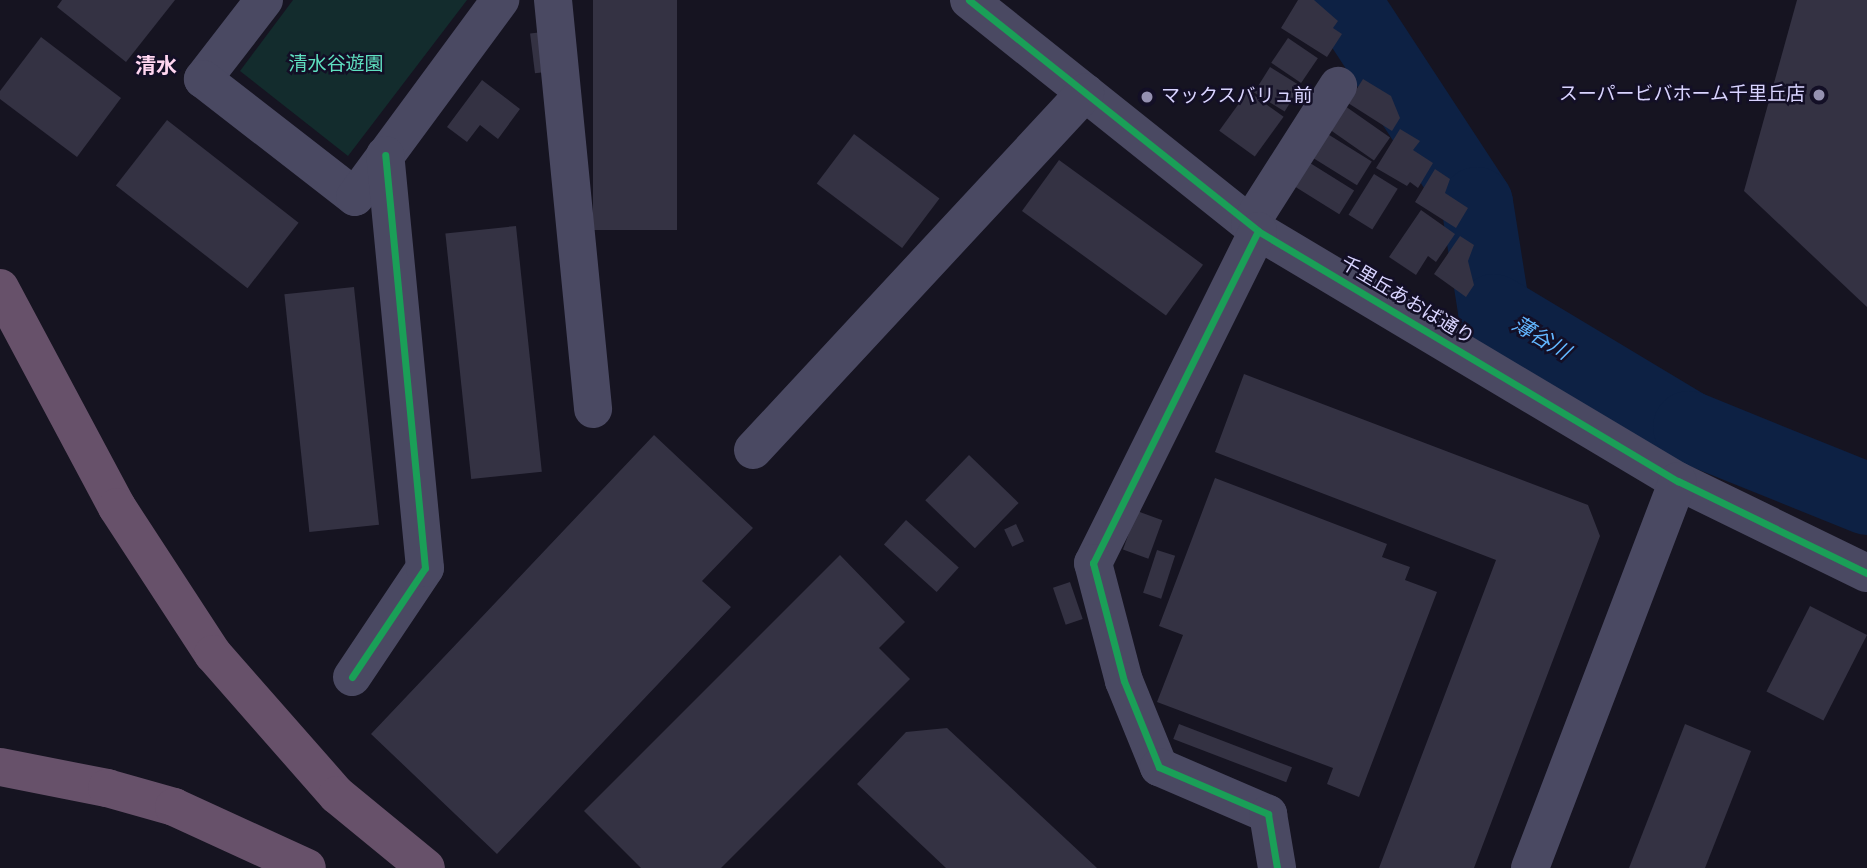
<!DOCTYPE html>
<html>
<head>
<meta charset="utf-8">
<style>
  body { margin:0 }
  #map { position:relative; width:1867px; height:868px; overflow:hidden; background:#161421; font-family:"Source Sans 3","Noto Sans JP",sans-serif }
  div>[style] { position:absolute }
  .green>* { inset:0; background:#132c2d }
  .river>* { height:72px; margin:-36px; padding:0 36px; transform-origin:36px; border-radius:36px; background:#0d2144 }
  .building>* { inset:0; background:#343243; transform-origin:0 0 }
  .minor>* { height:38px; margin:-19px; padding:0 19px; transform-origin:19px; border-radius:19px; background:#4a4962 }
  .highway>* { height:38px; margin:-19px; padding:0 19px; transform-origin:19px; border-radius:19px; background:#67516a }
  .cycleway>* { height:7px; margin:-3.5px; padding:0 3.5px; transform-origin:3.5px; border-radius:3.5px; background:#1a9f57 }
  .dots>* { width:19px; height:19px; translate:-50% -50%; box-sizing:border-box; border:4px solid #130f26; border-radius:50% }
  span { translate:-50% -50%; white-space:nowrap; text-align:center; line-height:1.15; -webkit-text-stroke:5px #130f26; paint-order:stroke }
  .park-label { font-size:19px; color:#5fe0c0 }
  .poi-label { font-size:19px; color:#d9d4ff }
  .right { translate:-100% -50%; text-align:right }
  .left { translate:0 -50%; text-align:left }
  .street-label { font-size:19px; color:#d9d4ff }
  .neighbourhood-label { font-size:21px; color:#ffd6f0; font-weight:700 }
  .water-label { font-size:21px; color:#62b6ff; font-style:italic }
</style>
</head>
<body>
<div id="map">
  <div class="green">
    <i style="clip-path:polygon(293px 0,467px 0,348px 156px,240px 71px)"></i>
  </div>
  <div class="river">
    <i style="left:1344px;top:0;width:243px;rotate:56.8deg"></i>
    <i style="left:1477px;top:203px;width:108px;rotate:81deg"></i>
    <i style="left:1494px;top:310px;width:227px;rotate:31deg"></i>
    <i style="left:1689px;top:427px;width:192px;rotate:22deg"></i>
  </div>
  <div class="building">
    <i style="clip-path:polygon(62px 0,175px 0,126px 62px,57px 7px)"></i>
    <i style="left:593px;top:0;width:84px;height:230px"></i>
    <i style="clip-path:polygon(1298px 0,1314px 0,1338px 21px,1333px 28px,1342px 34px,1327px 57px,1281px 28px)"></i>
    <i style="clip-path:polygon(1797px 0,1867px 0,1867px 307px,1744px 191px)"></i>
    <i style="left:543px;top:32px;width:40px;height:13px;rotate:83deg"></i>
    <i style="clip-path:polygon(41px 37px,121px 98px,77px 157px,0 99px,0 91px)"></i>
    <i style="left:1288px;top:38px;width:36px;height:30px;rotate:34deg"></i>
    <i style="left:1270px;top:67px;width:36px;height:30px;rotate:32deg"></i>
    <i style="clip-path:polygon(1363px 79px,1391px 96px,1400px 118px,1392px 131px,1348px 103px)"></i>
    <i style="clip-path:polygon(482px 80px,520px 109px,498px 139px,480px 125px,467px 142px,447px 127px)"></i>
    <i style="left:1248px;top:91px;width:44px;height:49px;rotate:36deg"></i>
    <i style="left:1345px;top:106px;width:55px;height:28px;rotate:35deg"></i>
    <i style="left:167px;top:120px;width:167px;height:83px;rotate:38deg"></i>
    <i style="clip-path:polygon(1400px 129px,1420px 141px,1413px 150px,1433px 163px,1418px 188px,1410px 182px,1407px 186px,1376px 168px)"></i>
    <i style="left:1326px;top:133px;width:54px;height:28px;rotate:32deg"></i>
    <i style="left:854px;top:134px;width:107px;height:62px;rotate:37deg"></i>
    <i style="left:1059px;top:160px;width:178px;height:63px;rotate:36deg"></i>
    <i style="left:1310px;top:163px;width:52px;height:28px;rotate:32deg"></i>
    <i style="clip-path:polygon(1435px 169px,1450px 179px,1445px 193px,1468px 208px,1456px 228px,1415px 202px)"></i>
    <i style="left:1374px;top:174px;width:28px;height:48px;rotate:32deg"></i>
    <i style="clip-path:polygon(1421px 210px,1455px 234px,1436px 262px,1428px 256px,1416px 275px,1389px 257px)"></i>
    <i style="left:516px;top:226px;width:247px;height:71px;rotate:84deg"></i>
    <i style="clip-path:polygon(1460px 236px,1474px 245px,1468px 261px,1474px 285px,1466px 297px,1434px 274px)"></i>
    <i style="left:354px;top:287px;width:239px;height:70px;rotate:84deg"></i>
    <i style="clip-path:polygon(1244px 374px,1588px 505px,1600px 536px,1474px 868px,1379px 868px,1496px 560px,1215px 452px)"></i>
    <i style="clip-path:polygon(654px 435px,753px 528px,702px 581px,731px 607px,497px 854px,371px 734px)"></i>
    <i style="left:969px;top:455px;width:69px;height:63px;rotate:44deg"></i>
    <i style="clip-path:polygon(1215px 478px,1387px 544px,1382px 557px,1410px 567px,1405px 580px,1437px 592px,1359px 797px,1327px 784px,1333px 768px,1157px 702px,1183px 635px,1159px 626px)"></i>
    <i style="left:1137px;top:511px;width:27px;height:41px;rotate:20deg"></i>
    <i style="left:906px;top:520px;width:71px;height:33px;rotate:42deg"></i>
    <i style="left:1016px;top:524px;width:19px;height:13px;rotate:65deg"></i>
    <i style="left:1157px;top:550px;width:19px;height:45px;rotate:18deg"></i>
    <i style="clip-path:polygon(840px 555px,905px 622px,879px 648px,910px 679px,721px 868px,641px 868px,584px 811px)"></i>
    <i style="left:1070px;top:582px;width:39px;height:18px;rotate:71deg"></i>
    <i style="left:1810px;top:606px;width:64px;height:96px;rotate:27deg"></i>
    <i style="left:1179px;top:724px;width:121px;height:16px;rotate:21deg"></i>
    <i style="clip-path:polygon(1685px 724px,1751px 751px,1705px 868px,1629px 868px)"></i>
    <i style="clip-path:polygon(947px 728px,1097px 868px,946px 868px,857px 784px,906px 732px)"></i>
  </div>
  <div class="minor">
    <i style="left:264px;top:0;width:100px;rotate:127.7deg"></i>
    <i style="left:203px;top:79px;width:192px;rotate:37.8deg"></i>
    <i style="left:355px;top:197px;width:245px;rotate:-53.6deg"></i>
    <i style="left:553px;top:0;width:411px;rotate:84.4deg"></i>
    <i style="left:969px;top:0;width:370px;rotate:38.6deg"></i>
    <i style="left:1258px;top:231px;width:489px;rotate:30.8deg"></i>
    <i style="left:1678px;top:481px;width:210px;rotate:26deg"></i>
    <i style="left:1250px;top:224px;width:164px;rotate:-57.5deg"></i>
    <i style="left:1258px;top:231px;width:371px;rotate:116.4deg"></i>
    <i style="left:1093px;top:563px;width:122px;rotate:75.3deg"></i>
    <i style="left:1124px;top:681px;width:93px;rotate:67.9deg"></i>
    <i style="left:1159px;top:767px;width:119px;rotate:23.3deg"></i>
    <i style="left:1268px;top:814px;width:55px;rotate:80.5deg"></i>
    <i style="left:753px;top:450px;width:488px;rotate:-47.1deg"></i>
    <i style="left:352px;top:677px;width:131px;rotate:-56.2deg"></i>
    <i style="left:425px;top:568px;width:415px;rotate:-95.5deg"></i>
    <i style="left:1530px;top:868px;width:414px;rotate:-69.1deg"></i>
  </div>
  <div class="highway">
    <i style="left:0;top:288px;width:248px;rotate:61.9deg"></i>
    <i style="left:117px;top:507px;width:176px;rotate:56.9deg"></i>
    <i style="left:213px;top:654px;width:188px;rotate:48.7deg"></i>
    <i style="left:337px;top:795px;width:115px;rotate:39.4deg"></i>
    <i style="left:0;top:767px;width:109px;rotate:11.1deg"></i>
    <i style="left:107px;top:788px;width:70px;rotate:15.8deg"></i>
    <i style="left:174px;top:807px;width:146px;rotate:24.6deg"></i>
  </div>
  <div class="cycleway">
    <i style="left:969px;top:0;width:370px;rotate:38.6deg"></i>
    <i style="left:1258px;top:231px;width:489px;rotate:30.8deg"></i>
    <i style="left:1678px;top:481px;width:210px;rotate:26deg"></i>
    <i style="left:1258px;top:231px;width:371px;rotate:116.4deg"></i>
    <i style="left:1093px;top:563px;width:122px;rotate:75.3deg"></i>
    <i style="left:1124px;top:681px;width:93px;rotate:67.9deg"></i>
    <i style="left:1159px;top:767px;width:119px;rotate:23.3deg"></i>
    <i style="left:1268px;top:814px;width:55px;rotate:80.5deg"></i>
    <i style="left:352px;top:677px;width:131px;rotate:-56.2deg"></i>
    <i style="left:425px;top:568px;width:415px;rotate:-95.5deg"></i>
  </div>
  <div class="dots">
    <i style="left:1819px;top:95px;background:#9591b1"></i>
    <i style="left:1147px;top:97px;background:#9591b1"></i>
  </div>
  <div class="park-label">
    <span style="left:336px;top:65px">清水谷遊園</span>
  </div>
  <div class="poi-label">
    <span class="right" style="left:1805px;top:95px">スーパービバホーム千里丘店</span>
    <span class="left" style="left:1161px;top:97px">マックスバリュ前</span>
  </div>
  <div class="street-label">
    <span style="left:1407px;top:301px;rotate:31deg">千里丘あおば通り</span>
  </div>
  <div class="neighbourhood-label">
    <span style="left:156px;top:66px">清水</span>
  </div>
  <div class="water-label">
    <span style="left:1541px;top:338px;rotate:31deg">薄谷川</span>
  </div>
</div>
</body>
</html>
